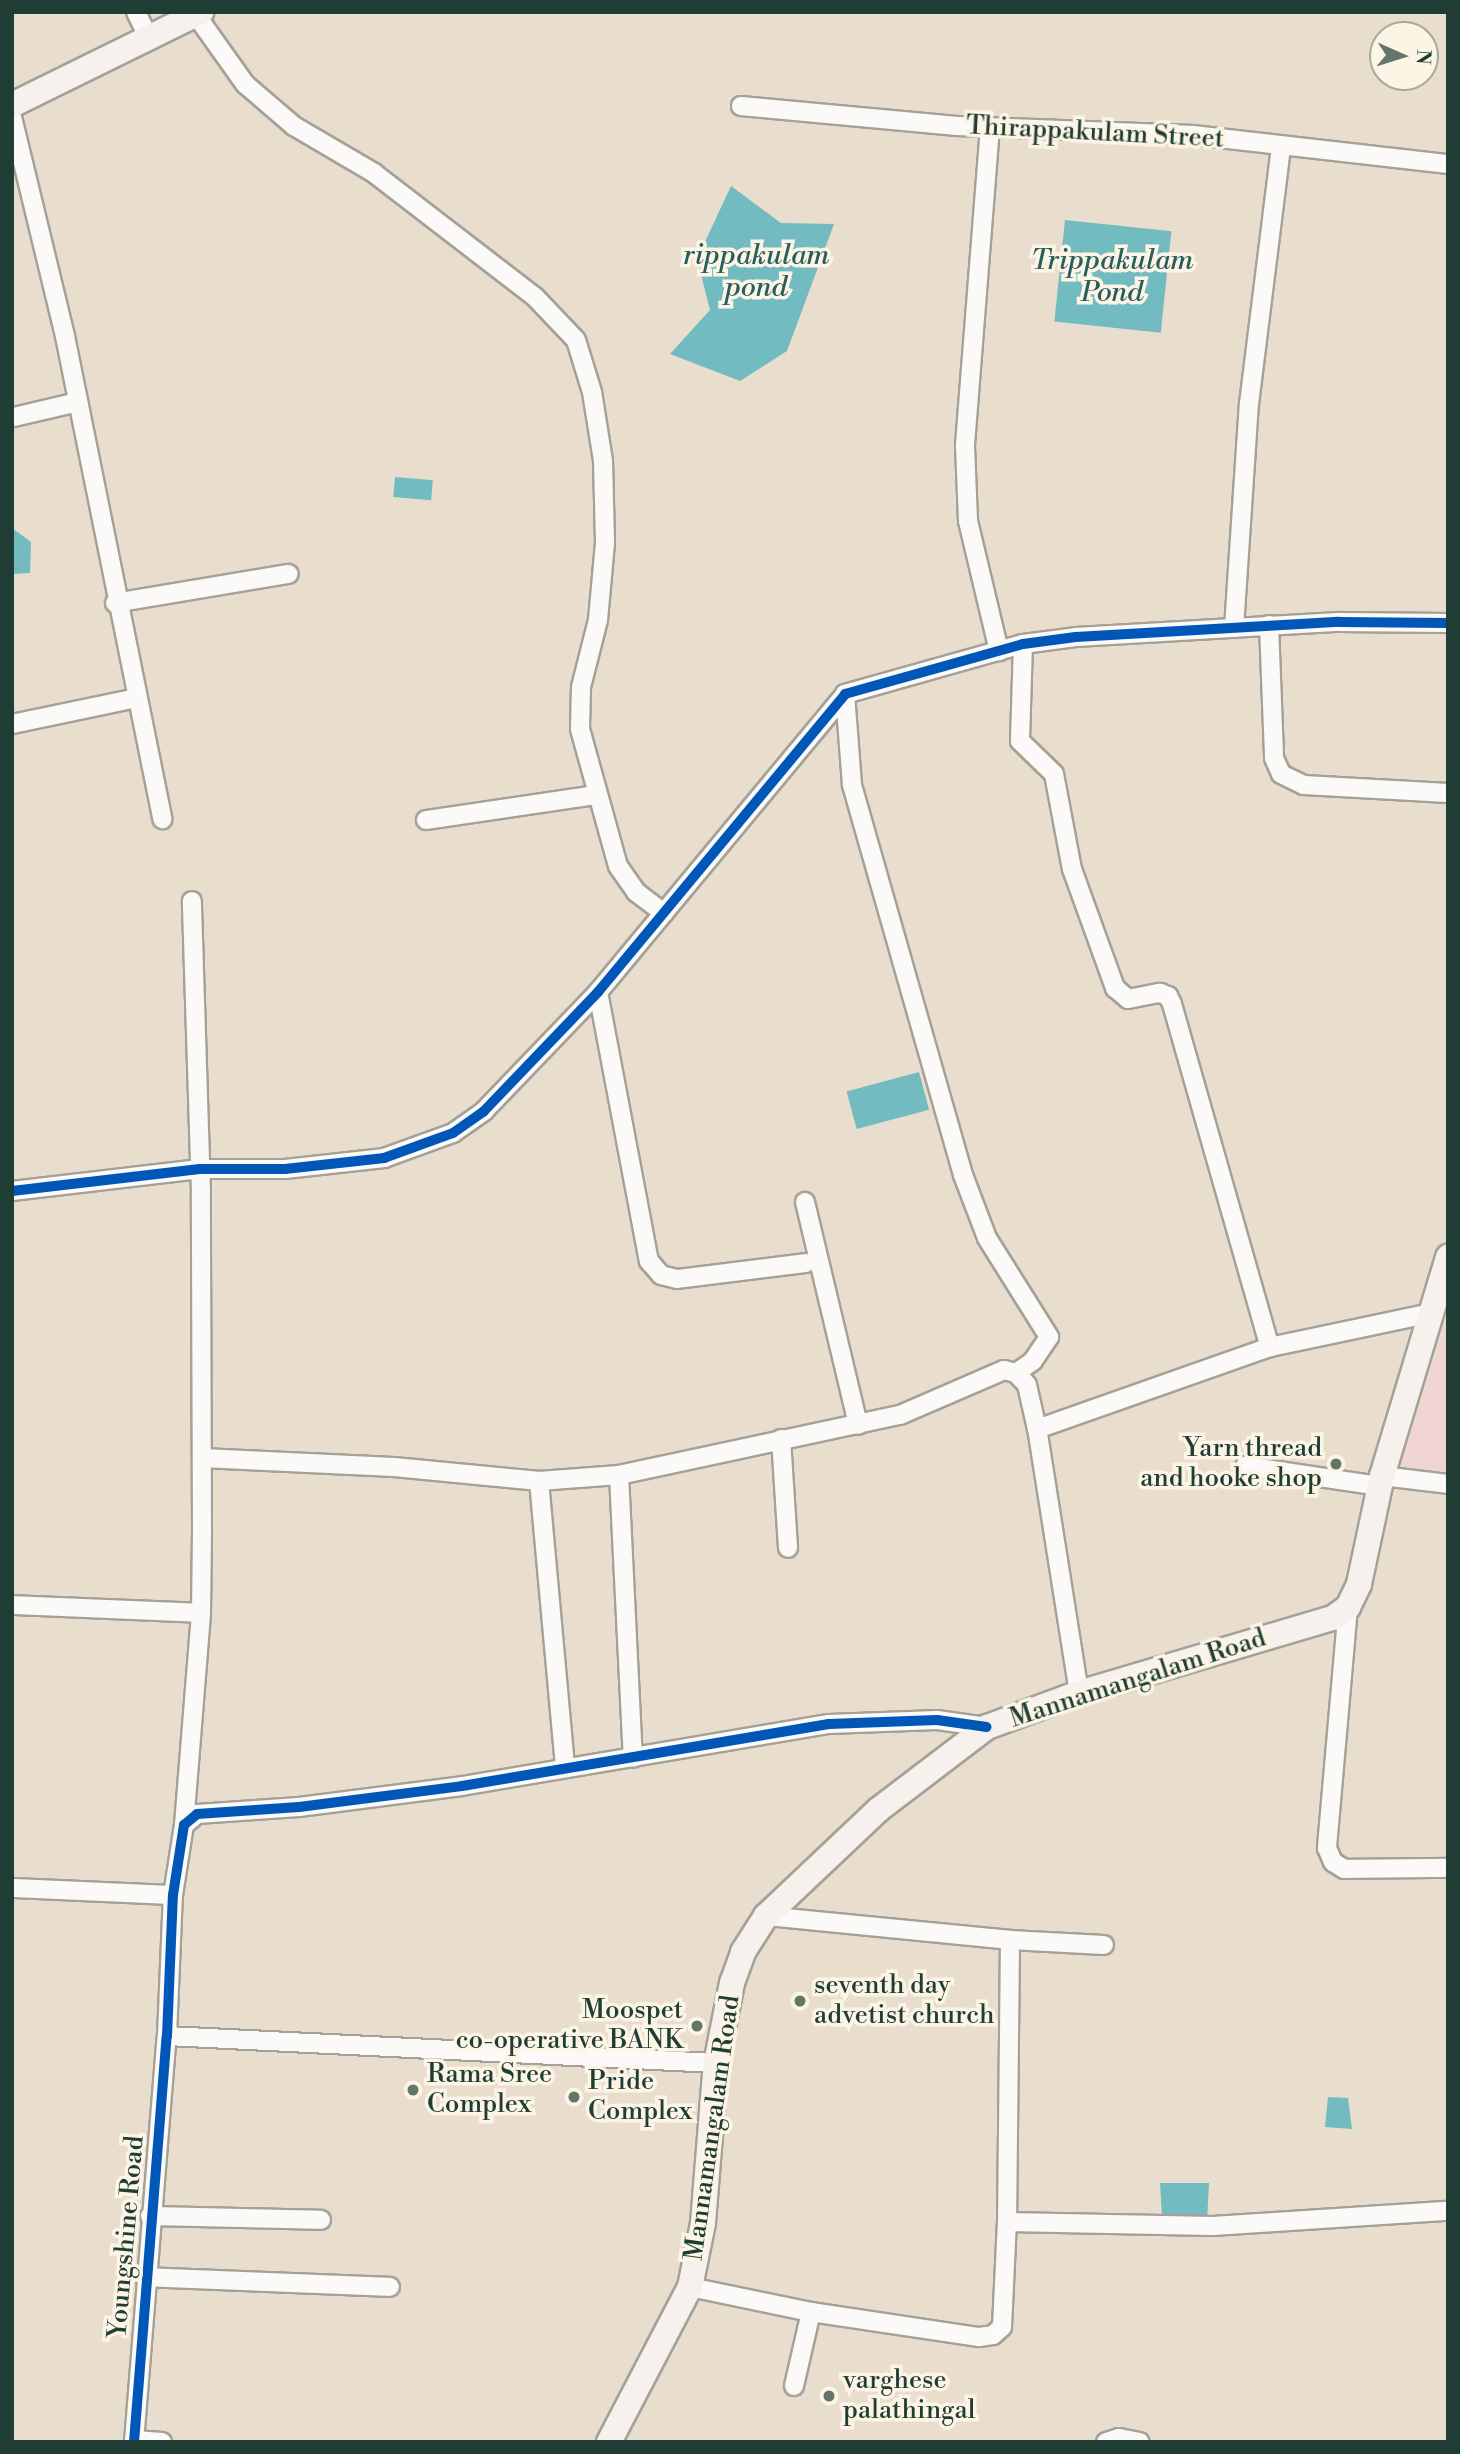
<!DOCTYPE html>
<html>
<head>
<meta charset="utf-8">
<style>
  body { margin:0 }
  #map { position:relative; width:1460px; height:2454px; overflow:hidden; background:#e9ddce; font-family:"Libre Bodoni",serif }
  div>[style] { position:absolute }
  .built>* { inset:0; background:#f0d5d2 }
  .water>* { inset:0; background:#71bbc1; transform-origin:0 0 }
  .roads { filter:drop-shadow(2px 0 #a4a198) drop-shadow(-2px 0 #a4a198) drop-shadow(0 2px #a4a198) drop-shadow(0 -2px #a4a198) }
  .street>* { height:18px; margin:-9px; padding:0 9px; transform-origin:9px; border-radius:9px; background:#fcfaf8 }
  .secondary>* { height:24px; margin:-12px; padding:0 12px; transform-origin:12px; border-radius:12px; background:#f7f1ed }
  .cycleway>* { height:10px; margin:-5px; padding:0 5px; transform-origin:5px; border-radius:5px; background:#0057b8 }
  .dots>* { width:19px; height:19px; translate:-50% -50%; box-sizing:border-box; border:4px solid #fcf5e5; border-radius:50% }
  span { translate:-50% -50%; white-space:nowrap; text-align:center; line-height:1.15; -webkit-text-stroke:7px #fcf5e5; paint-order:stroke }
  .street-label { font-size:26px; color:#1f3d34 }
  .poi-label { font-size:26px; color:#1f3d34 }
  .right { translate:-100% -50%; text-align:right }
  .left { translate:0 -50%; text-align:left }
  .water-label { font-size:28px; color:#285e5c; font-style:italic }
  .frame { position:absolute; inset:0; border:14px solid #1f3d34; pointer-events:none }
  .north { position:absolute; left:1369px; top:21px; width:70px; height:70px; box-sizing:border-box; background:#fcf5e5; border:2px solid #a4ab9e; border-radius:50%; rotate:93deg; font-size:19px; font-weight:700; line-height:28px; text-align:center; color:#1f3d34 }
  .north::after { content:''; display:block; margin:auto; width:24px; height:32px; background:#66756a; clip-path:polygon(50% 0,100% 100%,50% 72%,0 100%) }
</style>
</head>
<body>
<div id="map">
  <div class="built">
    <i style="clip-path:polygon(1448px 1320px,1448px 1472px,1399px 1466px)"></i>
  </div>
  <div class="water">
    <i style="clip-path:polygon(731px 186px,781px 223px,834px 224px,787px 351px,740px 381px,670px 354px,710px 310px,697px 259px)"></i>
    <i style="left:1065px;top:220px;width:107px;height:102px;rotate:6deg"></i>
    <i style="left:395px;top:477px;width:38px;height:20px;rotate:5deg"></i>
    <i style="clip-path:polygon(12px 528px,31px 542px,30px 573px,12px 574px)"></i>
    <i style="left:919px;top:1072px;width:39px;height:75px;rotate:75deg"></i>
    <i style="clip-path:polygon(1328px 2097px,1348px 2098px,1352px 2129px,1325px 2127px)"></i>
    <i style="clip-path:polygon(1160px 2183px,1209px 2183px,1207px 2221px,1162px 2218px)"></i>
  </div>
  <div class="roads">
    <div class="street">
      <i style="left:136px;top:12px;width:28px;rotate:64deg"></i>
      <i style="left:196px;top:15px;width:85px;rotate:54.6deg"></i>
      <i style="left:245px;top:84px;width:65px;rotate:40.6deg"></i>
      <i style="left:294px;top:126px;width:93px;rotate:30.4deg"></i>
      <i style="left:374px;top:173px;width:203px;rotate:37.6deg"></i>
      <i style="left:535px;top:297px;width:59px;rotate:46.4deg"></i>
      <i style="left:576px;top:340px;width:54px;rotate:72.9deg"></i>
      <i style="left:592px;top:392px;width:70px;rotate:80.9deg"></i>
      <i style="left:603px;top:461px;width:82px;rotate:88.6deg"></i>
      <i style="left:605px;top:543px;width:77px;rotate:95.2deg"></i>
      <i style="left:598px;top:620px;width:69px;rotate:104.2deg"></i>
      <i style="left:581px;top:687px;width:42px;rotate:91.4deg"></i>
      <i style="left:580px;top:729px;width:142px;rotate:74.5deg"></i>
      <i style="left:618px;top:866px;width:32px;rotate:55deg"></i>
      <i style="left:636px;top:892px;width:35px;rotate:37deg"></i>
      <i style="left:741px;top:106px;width:217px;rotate:5.3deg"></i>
      <i style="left:957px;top:126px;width:236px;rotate:2.2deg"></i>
      <i style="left:1193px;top:135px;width:257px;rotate:6.5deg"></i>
      <i style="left:12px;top:117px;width:225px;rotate:76.4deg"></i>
      <i style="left:65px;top:336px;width:493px;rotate:78.6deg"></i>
      <i style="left:990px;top:127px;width:320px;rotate:94.5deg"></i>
      <i style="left:965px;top:446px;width:75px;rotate:87.7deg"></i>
      <i style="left:968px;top:521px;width:134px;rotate:76.6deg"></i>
      <i style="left:14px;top:417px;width:66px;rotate:-13.2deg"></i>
      <i style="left:115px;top:603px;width:176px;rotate:-9.5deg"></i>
      <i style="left:1269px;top:625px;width:133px;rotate:87.8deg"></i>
      <i style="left:1274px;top:758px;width:17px;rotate:66deg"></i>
      <i style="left:1281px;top:774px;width:25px;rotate:26deg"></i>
      <i style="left:1304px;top:785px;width:144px;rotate:3.2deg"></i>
      <i style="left:1234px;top:628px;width:225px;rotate:-86.2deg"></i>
      <i style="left:1249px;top:404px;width:259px;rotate:-82.9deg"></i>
      <i style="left:1023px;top:644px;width:97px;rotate:91.8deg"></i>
      <i style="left:1020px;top:741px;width:47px;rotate:44.1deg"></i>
      <i style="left:1054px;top:774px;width:97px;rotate:79.3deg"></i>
      <i style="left:1072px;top:869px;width:127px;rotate:70.1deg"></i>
      <i style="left:1115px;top:988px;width:17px;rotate:40deg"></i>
      <i style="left:1128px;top:999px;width:33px;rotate:-11deg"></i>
      <i style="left:1160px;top:993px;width:9px;rotate:21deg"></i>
      <i style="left:1168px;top:996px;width:9px;rotate:63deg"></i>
      <i style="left:1172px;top:1004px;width:357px;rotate:74.1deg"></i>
      <i style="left:845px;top:694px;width:91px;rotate:85.6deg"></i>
      <i style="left:852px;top:785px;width:405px;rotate:74.1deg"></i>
      <i style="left:963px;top:1175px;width:67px;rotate:69.1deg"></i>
      <i style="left:987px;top:1238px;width:117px;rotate:57.9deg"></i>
      <i style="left:1049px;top:1337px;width:29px;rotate:124deg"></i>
      <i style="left:1033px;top:1361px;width:21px;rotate:145deg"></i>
      <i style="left:12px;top:724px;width:127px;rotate:-11.8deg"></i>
      <i style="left:426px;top:820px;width:172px;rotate:-8.4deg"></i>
      <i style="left:598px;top:992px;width:274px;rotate:79.3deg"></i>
      <i style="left:649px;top:1261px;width:18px;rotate:49deg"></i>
      <i style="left:661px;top:1275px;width:16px;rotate:14deg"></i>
      <i style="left:677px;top:1279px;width:130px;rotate:-7.1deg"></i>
      <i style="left:12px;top:1191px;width:189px;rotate:-6.7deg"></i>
      <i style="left:200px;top:1169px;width:85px"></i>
      <i style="left:285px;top:1169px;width:100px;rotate:-6.3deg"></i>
      <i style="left:384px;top:1158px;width:73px;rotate:-19.9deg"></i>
      <i style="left:453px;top:1133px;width:38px;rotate:-35deg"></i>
      <i style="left:484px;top:1111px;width:165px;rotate:-46.2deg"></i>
      <i style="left:598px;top:992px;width:387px;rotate:-50.3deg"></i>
      <i style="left:845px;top:694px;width:185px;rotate:-15.7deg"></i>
      <i style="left:1023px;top:644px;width:53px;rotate:-7.5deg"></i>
      <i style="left:1076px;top:637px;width:263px;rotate:-3.3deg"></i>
      <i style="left:1339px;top:622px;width:109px;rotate:0.5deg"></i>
      <i style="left:805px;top:1202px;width:229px;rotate:76.6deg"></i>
      <i style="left:781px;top:1439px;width:109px;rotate:86.3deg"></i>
      <i style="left:202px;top:1458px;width:192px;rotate:2.7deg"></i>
      <i style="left:394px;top:1467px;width:146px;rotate:5.5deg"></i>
      <i style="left:539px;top:1481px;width:80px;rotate:-4.3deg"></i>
      <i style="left:619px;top:1475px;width:287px;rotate:-12.1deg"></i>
      <i style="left:900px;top:1415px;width:113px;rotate:-23.4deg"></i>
      <i style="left:1004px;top:1370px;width:12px;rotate:14deg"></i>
      <i style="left:1016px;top:1373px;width:16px;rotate:47deg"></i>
      <i style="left:1027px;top:1385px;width:45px;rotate:77.2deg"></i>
      <i style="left:1245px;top:1466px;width:135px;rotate:8.5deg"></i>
      <i style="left:619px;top:1475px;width:283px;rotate:87.2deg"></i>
      <i style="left:1382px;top:1476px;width:66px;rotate:6.9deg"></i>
      <i style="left:539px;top:1481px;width:288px;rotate:84.8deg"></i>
      <i style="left:12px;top:1605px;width:189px;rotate:2.4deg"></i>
      <i style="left:1348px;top:1607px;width:242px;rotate:95deg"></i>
      <i style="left:1327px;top:1848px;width:15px;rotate:67deg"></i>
      <i style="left:1333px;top:1862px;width:13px;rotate:32deg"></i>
      <i style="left:1344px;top:1869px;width:104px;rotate:-0.6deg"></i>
      <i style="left:1079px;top:1693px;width:267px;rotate:-99deg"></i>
      <i style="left:1037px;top:1429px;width:247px;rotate:-19.4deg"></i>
      <i style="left:1270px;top:1347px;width:165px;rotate:-11.9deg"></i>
      <i style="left:184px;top:1825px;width:213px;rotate:-85.4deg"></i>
      <i style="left:201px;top:1613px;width:83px;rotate:-89.3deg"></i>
      <i style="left:202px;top:1530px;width:337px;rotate:-90.2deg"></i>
      <i style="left:201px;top:1193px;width:292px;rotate:-91.8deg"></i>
      <i style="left:12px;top:1888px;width:161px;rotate:2.5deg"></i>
      <i style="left:766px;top:1916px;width:245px;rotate:5.6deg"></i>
      <i style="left:1010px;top:1940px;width:282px;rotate:90.6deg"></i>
      <i style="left:1007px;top:2222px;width:206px;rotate:1.1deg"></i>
      <i style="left:1213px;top:2226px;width:235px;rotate:-3.7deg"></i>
      <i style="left:1010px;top:1940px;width:94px;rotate:3deg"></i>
      <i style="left:167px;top:2036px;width:550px;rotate:2.82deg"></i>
      <i style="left:150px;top:2216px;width:171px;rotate:1.3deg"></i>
      <i style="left:145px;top:2277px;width:245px;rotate:2.3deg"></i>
      <i style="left:690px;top:2287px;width:124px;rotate:11.7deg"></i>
      <i style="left:811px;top:2312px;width:170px;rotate:8.5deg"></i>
      <i style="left:979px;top:2337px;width:14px;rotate:-8deg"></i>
      <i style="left:993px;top:2335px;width:12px;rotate:-42deg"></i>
      <i style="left:1002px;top:2327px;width:105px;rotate:-87.3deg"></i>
      <i style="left:794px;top:2386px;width:76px;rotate:-77.1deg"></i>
      <i style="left:134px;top:2440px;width:28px;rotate:4deg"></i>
      <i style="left:134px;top:2442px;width:407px;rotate:-85.4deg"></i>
      <i style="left:167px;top:2036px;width:141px;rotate:-87.6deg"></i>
      <i style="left:173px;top:1895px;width:71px;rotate:-81.1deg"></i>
      <i style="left:184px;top:1825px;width:17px;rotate:-40deg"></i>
      <i style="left:197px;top:1814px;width:102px;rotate:-3.9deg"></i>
      <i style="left:299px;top:1807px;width:164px;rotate:-7.3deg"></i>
      <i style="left:462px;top:1786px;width:372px;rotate:-9.6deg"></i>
      <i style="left:829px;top:1724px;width:108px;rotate:-2.1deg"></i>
      <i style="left:937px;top:1720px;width:50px;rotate:8deg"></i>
      <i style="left:1106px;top:2442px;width:14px;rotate:-17deg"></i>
      <i style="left:1119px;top:2438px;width:21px;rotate:11deg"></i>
    </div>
    <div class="secondary">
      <i style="left:12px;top:105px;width:211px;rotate:-26.2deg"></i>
      <i style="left:609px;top:2442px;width:175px;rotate:-62.4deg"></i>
      <i style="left:690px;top:2287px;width:65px;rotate:-78.5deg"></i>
      <i style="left:703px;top:2223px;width:161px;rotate:-85.4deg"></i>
      <i style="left:716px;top:2063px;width:82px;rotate:-78.7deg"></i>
      <i style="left:732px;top:1983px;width:33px;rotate:-70deg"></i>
      <i style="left:743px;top:1952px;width:43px;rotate:-57.4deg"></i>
      <i style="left:766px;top:1916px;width:154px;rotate:-43.4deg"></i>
      <i style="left:878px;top:1810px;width:137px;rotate:-37.3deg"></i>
      <i style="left:987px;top:1727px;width:98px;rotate:-20.3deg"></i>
      <i style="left:1079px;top:1693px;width:265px;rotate:-16.5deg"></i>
      <i style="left:1333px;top:1618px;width:19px;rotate:-36deg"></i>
      <i style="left:1348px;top:1607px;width:25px;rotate:-64deg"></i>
      <i style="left:1359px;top:1584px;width:110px;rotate:-78deg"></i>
      <i style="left:1382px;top:1476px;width:229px;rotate:-73.2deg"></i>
    </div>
  </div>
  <div class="cycleway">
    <i style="left:12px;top:1191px;width:189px;rotate:-6.7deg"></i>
    <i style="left:200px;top:1169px;width:85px"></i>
    <i style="left:285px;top:1169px;width:100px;rotate:-6.3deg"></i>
    <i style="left:384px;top:1158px;width:73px;rotate:-19.9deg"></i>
    <i style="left:453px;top:1133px;width:38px;rotate:-35deg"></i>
    <i style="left:484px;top:1111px;width:165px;rotate:-46.2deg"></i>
    <i style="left:598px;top:992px;width:387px;rotate:-50.3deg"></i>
    <i style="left:845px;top:694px;width:185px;rotate:-15.7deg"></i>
    <i style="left:1023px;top:644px;width:53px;rotate:-7.5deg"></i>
    <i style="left:1076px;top:637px;width:263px;rotate:-3.3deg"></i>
    <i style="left:1339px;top:622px;width:109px;rotate:0.5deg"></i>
    <i style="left:134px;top:2442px;width:407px;rotate:-85.4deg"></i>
    <i style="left:167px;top:2036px;width:141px;rotate:-87.6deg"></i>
    <i style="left:173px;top:1895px;width:71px;rotate:-81.1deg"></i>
    <i style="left:184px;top:1825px;width:17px;rotate:-40deg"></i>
    <i style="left:197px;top:1814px;width:102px;rotate:-3.9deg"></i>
    <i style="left:299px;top:1807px;width:164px;rotate:-7.3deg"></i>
    <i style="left:462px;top:1786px;width:372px;rotate:-9.6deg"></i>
    <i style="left:829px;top:1724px;width:108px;rotate:-2.1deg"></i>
    <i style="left:937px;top:1720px;width:50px;rotate:8deg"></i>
  </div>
  <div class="dots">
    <i style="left:1336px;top:1464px;background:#66756a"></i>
    <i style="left:800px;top:2001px;background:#66756a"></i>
    <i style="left:697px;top:2026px;background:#66756a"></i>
    <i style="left:413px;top:2090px;background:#66756a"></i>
    <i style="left:574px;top:2097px;background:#66756a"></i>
    <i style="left:829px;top:2396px;background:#66756a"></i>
  </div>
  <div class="street-label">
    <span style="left:1095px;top:133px;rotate:3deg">Thirappakulam Street</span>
    <span style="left:1138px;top:1679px;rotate:-18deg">Mannamangalam Road</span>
    <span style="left:713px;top:2128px;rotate:-82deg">Mannamangalam Road</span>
    <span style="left:127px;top:2237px;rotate:-85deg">Youngshine Road</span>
  </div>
  <div class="poi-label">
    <span class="right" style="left:1322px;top:1464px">Yarn thread<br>and hooke shop</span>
    <span class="left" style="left:814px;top:2001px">seventh day<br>advetist church</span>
    <span class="right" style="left:683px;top:2026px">Moospet<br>co-operative BANK</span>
    <span class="left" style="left:427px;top:2090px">Rama Sree<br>Complex</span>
    <span class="left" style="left:588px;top:2097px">Pride<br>Complex</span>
    <span class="left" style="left:843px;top:2396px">varghese<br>palathingal</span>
  </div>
  <div class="water-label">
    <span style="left:756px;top:272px">rippakulam<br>pond</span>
    <span style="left:1112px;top:277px">Trippakulam<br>Pond</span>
  </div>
  <div class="frame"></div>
  <div class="north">N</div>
</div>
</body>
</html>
